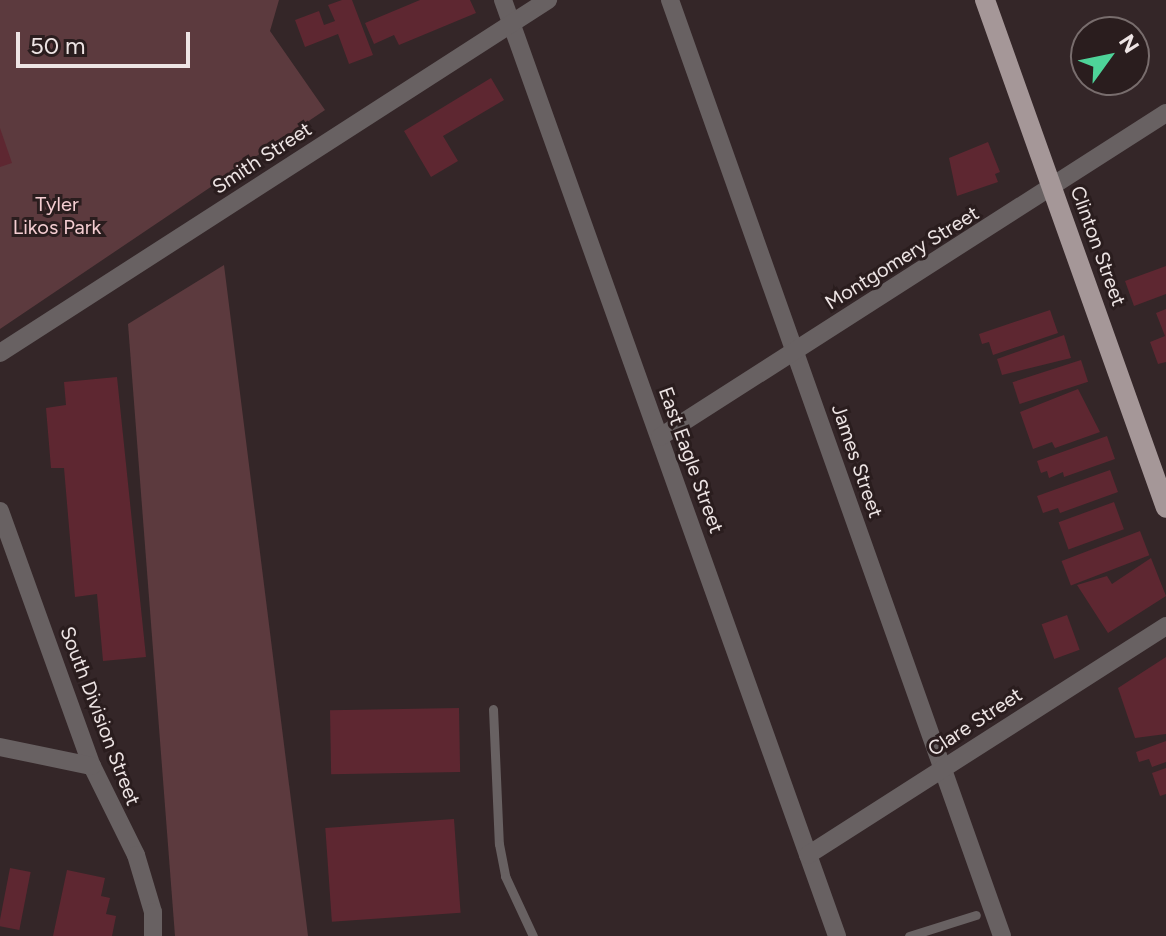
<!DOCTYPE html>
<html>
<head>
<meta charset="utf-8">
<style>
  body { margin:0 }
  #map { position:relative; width:1166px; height:936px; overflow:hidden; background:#342628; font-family:Figtree,sans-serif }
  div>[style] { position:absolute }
  .green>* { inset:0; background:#5c3a3e }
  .building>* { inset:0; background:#5e2731; transform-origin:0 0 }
  .lane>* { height:9px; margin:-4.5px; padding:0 4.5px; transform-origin:4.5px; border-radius:4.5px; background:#686162 }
  .street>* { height:18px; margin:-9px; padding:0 9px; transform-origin:9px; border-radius:9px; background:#686162 }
  .primary>* { height:20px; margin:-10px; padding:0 10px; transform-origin:10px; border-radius:10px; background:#a59798 }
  span { translate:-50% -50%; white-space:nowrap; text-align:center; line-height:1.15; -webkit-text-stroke:6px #2a1d1e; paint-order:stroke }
  .street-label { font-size:20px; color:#ede4e4 }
  .park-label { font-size:20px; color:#f4cdd1 }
  .north { position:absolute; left:1070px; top:16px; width:80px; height:80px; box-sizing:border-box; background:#2a1d1e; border:2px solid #786d6d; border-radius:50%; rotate:57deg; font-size:22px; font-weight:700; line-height:32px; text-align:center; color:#ede4e4 }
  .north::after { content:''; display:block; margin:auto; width:28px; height:36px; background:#4ed399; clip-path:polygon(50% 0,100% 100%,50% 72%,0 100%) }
  .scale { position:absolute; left:16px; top:32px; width:174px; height:36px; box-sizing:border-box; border:4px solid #ede4e4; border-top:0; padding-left:10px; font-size:24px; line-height:28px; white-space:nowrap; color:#ede4e4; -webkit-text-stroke:6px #2a1d1e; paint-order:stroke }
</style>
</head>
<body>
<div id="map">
  <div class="green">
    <i style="clip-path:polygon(0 0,279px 0,270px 31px,325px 110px,0 329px)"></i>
    <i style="clip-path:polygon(224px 265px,308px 936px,175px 936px,128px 324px)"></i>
  </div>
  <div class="building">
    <i style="clip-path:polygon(342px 0,352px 0,373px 55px,349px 64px,338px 34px,305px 47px,295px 20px,319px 11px,324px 25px,335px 21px,328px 5px)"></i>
    <i style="clip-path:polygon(420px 0,470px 0,476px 13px,399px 45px,394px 35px,374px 44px,365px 23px)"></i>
    <i style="clip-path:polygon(491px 78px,504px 100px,443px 136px,458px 161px,431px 177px,404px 131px)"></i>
    <i style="clip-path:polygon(0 128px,12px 163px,0 167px)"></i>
    <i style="clip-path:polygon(988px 142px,1000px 172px,995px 174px,998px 182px,957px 196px,949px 158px)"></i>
    <i style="clip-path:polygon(1166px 266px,1166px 294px,1134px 306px,1125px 281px)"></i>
    <i style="clip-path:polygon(1166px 309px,1166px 362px,1158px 364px,1150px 342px,1165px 336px,1156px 313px)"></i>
    <i style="clip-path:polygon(1050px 310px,1058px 333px,993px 355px,989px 342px,982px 344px,979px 334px)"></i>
    <i style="clip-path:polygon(1064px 335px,1071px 358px,1002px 375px,997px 359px)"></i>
    <i style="left:1081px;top:360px;width:23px;height:72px;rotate:72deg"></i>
    <i style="clip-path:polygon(117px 377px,146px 657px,103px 661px,97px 594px,75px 597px,64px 468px,51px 468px,46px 408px,66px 405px,64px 382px)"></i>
    <i style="clip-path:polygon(1078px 389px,1100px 432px,1055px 448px,1052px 442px,1033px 449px,1020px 412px)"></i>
    <i style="clip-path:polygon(1107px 436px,1115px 459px,1064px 477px,1063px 472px,1049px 478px,1047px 471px,1041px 473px,1037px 461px)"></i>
    <i style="clip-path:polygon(1110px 470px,1118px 492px,1060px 513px,1058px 508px,1043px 513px,1037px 496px)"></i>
    <i style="left:1114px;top:502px;width:29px;height:59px;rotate:70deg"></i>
    <i style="left:1140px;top:531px;width:26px;height:84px;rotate:69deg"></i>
    <i style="clip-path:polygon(1151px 558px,1166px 596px,1108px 633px,1077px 585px,1107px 576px,1112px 584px)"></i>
    <i style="left:1067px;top:615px;width:37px;height:27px;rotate:70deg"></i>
    <i style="clip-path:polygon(1166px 657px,1166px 734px,1135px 738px,1118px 688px)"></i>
    <i style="left:459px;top:708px;width:64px;height:129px;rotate:89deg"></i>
    <i style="clip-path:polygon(1166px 741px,1166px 762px,1152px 767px,1149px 759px,1139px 762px,1136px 752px)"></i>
    <i style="clip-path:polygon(1166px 768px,1166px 794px,1160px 796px,1152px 773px)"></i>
    <i style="left:454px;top:819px;width:94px;height:129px;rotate:86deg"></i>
    <i style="left:10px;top:868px;width:21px;height:59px;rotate:11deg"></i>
    <i style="clip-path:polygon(67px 870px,105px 878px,101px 896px,110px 898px,106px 914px,116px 916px,112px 936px,53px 936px)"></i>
  </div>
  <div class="lane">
    <i style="left:493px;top:709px;width:135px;rotate:87.5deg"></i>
    <i style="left:499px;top:844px;width:33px;rotate:79deg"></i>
    <i style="left:505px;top:876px;width:66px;rotate:65deg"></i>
    <i style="left:909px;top:936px;width:70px;rotate:-17.4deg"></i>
  </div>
  <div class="street">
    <i style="left:503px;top:0;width:994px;rotate:70.36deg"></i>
    <i style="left:670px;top:0;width:993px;rotate:70.47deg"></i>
    <i style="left:0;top:353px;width:652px;rotate:-32.79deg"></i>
    <i style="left:660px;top:437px;width:601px;rotate:-32.63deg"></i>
    <i style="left:0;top:511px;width:271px;rotate:70.2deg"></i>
    <i style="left:92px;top:766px;width:99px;rotate:63.7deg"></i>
    <i style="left:136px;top:855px;width:59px;rotate:73.4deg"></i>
    <i style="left:153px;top:912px;width:24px;rotate:90deg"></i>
    <i style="left:0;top:747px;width:94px;rotate:11.7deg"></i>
    <i style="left:808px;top:855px;width:425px;rotate:-32.6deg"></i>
  </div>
  <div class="primary">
    <i style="left:985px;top:0;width:539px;rotate:70.39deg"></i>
  </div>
  <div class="street-label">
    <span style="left:262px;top:158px;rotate:-33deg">Smith Street</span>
    <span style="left:1098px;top:246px;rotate:70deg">Clinton Street</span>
    <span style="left:902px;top:258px;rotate:-32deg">Montgomery Street</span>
    <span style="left:691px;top:460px;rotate:70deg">East Eagle Street</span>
    <span style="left:857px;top:461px;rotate:71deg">James Street</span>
    <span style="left:100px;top:716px;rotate:69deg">South Division Street</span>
    <span style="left:975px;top:722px;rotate:-33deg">Clare Street</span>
  </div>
  <div class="park-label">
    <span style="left:57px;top:216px">Tyler<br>Likos Park</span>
  </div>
  <div class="north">N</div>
  <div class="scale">50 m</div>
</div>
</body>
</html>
